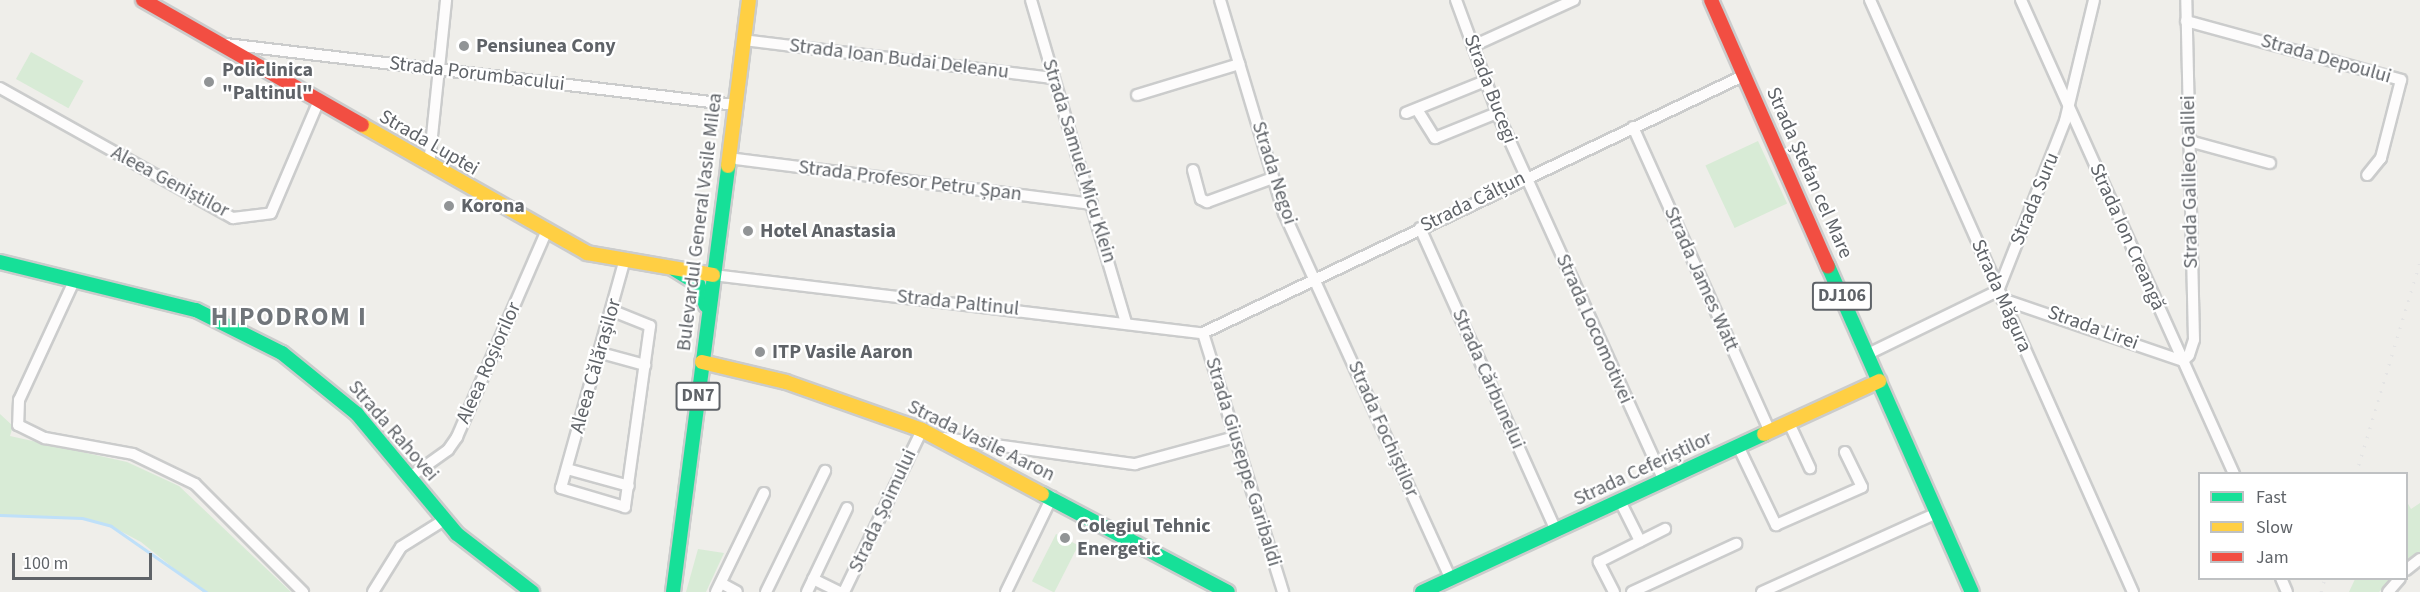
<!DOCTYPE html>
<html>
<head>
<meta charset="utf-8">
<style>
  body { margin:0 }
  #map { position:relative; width:2420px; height:592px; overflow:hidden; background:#efeeea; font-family:"Source Sans 3",sans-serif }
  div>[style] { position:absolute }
  .green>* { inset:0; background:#d8ebd6; transform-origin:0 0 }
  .stream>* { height:3px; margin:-1.5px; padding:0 1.5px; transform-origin:1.5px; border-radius:1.5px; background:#bfe0f9 }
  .roads { filter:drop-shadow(2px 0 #cbcccc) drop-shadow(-2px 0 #cbcccc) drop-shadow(0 2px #cbcccc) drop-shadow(0 -2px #cbcccc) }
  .street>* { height:10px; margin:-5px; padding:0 5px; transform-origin:5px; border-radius:5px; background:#fdfcfc }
  .fast>* { height:14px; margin:-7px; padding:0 7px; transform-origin:7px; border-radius:7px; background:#16e098 }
  .slow>* { height:14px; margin:-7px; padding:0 7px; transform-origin:7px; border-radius:7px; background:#ffcf43 }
  .jam>* { height:14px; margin:-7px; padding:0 7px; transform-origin:7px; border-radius:7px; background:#f24e42 }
  .rail>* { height:3px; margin-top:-1.5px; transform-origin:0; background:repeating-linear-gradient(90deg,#e4e4e4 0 1.5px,transparent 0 9.5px) }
  .dots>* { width:16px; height:16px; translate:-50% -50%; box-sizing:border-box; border:3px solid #fff; border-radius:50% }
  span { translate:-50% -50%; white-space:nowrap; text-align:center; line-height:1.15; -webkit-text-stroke:4.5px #fff; paint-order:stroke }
  .shield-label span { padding:2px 4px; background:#fff; border:2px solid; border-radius:4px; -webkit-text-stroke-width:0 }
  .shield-label { font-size:18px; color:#5f6368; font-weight:700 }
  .poi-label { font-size:20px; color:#5f6368; font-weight:700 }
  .left { translate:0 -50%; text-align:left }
  .street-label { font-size:20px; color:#5f6368 }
  .district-label { font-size:26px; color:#70757a; font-weight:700; letter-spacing:1.5px }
  .legend { position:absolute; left:2198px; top:472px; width:210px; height:108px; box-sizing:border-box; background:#fff; border:2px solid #bfc1c3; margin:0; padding:8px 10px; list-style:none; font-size:18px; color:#5f6368 }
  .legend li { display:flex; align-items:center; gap:12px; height:30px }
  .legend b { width:30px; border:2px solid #bfc1c3 }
  .scale { position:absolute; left:12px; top:553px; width:140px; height:27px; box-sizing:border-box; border:3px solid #5f6368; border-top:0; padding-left:8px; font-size:18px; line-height:21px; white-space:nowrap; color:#5f6368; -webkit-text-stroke:4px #fff; paint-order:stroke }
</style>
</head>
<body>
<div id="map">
  <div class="green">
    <i style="left:31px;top:52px;width:60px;height:31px;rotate:29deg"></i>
    <i style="left:1758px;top:141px;width:69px;height:58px;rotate:65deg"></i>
    <i style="clip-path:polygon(0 414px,13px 426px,10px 436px,127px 462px,179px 486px,291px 592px,203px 592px,141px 542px,111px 526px,82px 518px,0 515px)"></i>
    <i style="clip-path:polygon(2407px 502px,2411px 509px,2420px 503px,2420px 553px,2407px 563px)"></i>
    <i style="left:1056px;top:534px;width:25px;height:53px;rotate:27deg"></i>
    <i style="clip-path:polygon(698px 549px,724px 553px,706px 592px,686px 592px)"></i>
    <i style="clip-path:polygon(2355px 579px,2355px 578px,2392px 579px,2379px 592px,2349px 592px)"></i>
  </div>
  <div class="stream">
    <i style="left:0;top:515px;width:82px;rotate:2.1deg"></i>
    <i style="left:82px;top:518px;width:30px;rotate:15deg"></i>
    <i style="left:111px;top:526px;width:116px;rotate:34.8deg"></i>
  </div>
  <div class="roads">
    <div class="street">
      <i style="left:1031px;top:0;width:336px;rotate:73.6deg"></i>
      <i style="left:1220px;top:0;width:222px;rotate:73.3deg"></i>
      <i style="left:1284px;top:213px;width:402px;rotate:65.5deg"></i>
      <i style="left:1456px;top:0;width:125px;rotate:69.8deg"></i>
      <i style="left:1499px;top:117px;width:400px;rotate:65.6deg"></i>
      <i style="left:1870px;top:0;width:648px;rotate:66.05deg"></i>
      <i style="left:2021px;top:0;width:520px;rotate:65.8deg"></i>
      <i style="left:2186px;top:21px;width:223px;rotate:15.3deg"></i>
      <i style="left:2401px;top:80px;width:81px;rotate:104.4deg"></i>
      <i style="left:2381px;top:158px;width:22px;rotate:129deg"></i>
      <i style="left:743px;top:40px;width:313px;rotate:7deg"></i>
      <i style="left:226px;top:44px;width:513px;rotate:6.83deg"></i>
      <i style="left:1473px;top:46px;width:111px;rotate:-24.5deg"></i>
      <i style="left:0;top:88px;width:267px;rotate:29.2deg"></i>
      <i style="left:233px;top:218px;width:38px;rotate:-7deg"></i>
      <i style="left:271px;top:213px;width:120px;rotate:-66.9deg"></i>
      <i style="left:1137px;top:95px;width:107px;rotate:-16.9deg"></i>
      <i style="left:1418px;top:111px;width:32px;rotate:58deg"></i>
      <i style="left:1435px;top:138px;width:67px;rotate:-22deg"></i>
      <i style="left:1406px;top:113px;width:85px;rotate:-22.1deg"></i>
      <i style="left:1633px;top:127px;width:334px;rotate:65.8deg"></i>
      <i style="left:2189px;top:141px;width:84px;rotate:15.2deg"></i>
      <i style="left:728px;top:158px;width:367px;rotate:7.2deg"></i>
      <i style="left:429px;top:165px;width:166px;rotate:-84.1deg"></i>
      <i style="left:1193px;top:170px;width:30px;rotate:75deg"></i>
      <i style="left:1201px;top:199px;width:7px;rotate:27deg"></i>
      <i style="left:1207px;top:202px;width:70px;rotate:-20deg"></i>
      <i style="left:1420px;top:228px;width:331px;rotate:65.8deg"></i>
      <i style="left:713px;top:275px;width:493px;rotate:6.8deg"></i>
      <i style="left:75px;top:279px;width:133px;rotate:114.8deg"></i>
      <i style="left:19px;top:400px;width:25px;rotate:92deg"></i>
      <i style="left:18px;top:425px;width:30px;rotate:26deg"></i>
      <i style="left:45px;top:438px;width:89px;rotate:10.3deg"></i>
      <i style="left:133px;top:454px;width:69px;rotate:25.8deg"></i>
      <i style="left:195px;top:484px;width:153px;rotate:45deg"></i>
      <i style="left:2002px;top:299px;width:191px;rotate:18.9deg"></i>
      <i style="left:2183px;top:361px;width:8px;rotate:-45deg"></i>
      <i style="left:2189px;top:355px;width:16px;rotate:-72deg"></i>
      <i style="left:2194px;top:340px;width:340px;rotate:-91.3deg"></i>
      <i style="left:613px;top:311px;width:40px;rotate:22deg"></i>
      <i style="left:650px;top:326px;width:183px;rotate:97.9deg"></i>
      <i style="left:625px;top:507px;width:67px;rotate:-163.5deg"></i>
      <i style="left:561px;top:488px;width:235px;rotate:-74.4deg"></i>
      <i style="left:1203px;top:333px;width:600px;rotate:-25.46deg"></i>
      <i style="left:1203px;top:333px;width:271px;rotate:72.8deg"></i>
      <i style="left:601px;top:353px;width:46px;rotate:15.3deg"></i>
      <i style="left:1868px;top:354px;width:144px;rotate:-25.9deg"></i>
      <i style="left:1998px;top:291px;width:183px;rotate:-68.5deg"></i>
      <i style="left:2065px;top:121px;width:124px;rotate:-76.5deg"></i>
      <i style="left:1789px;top:423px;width:50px;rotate:65deg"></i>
      <i style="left:944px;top:438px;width:193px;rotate:7.8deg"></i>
      <i style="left:1135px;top:464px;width:104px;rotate:-15.1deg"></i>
      <i style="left:1738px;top:446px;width:88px;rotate:64.3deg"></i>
      <i style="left:1776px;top:525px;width:94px;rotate:-23.8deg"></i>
      <i style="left:1862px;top:487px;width:39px;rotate:-116deg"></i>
      <i style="left:567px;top:469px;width:64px;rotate:15.3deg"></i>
      <i style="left:410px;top:477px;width:47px;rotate:-35.4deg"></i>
      <i style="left:448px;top:450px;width:16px;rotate:-55deg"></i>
      <i style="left:457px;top:437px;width:223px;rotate:-66.5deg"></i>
      <i style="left:1620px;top:501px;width:45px;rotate:63.4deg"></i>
      <i style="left:2406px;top:570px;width:18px;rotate:-38deg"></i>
      <i style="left:2281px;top:578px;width:15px;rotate:67deg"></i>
      <i style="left:813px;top:579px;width:30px;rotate:26deg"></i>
      <i style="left:721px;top:583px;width:18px;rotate:29deg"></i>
      <i style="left:373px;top:592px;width:53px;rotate:-58.1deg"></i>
      <i style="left:401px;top:547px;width:51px;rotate:-32.1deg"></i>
      <i style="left:716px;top:592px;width:110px;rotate:-64.1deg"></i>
      <i style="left:766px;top:592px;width:135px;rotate:-64deg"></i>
      <i style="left:807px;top:592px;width:93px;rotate:-64.5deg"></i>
      <i style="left:844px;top:592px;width:180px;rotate:-64.3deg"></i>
      <i style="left:1006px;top:592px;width:106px;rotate:-64.2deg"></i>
      <i style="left:1614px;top:592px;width:34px;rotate:-117deg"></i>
      <i style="left:1599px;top:562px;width:74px;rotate:-26.6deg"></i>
      <i style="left:1632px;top:592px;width:115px;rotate:-24.8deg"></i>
      <i style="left:1762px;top:592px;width:192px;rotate:-24.3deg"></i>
      <i style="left:2388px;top:592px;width:18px;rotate:-49deg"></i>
    </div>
    <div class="fast">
      <i style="left:0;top:262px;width:202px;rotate:13.8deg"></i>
      <i style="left:196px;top:310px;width:96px;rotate:26.6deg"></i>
      <i style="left:282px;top:353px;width:97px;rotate:39.1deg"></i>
      <i style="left:357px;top:414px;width:156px;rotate:50.2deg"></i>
      <i style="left:457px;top:534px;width:95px;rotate:37.7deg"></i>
      <i style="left:1828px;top:266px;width:356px;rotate:66.2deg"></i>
      <i style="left:674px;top:269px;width:28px;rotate:32deg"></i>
      <i style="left:698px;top:284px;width:23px;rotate:70deg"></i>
      <i style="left:1042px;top:494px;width:210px;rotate:27.8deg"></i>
      <i style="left:673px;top:592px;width:430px;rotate:-82.6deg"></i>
      <i style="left:1422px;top:592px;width:377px;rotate:-24.8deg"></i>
    </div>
    <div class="slow">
      <i style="left:362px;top:125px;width:259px;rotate:29.6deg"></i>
      <i style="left:587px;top:253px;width:128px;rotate:9.9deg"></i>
      <i style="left:728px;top:166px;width:167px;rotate:-82.8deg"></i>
      <i style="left:702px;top:362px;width:86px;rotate:13.4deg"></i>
      <i style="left:786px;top:382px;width:144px;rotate:19.4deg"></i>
      <i style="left:922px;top:430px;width:136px;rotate:28.1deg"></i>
      <i style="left:1764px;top:434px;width:127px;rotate:-24.7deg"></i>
    </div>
    <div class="jam">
      <i style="left:143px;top:0;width:252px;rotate:29.7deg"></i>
      <i style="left:1711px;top:0;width:291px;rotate:66.3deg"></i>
    </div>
  </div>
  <div class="rail">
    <i style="left:2356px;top:474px;width:221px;rotate:-73.2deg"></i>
    <i style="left:2321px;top:592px;width:15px;rotate:-74deg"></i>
  </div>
  <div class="dots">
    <i style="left:464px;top:46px;background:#919496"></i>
    <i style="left:209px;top:82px;background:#919496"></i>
    <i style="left:449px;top:206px;background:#919496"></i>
    <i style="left:748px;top:231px;background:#919496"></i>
    <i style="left:760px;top:352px;background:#919496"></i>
    <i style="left:1065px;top:538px;background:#919496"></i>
  </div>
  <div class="shield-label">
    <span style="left:1842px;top:296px">DJ106</span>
    <span style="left:698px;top:396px">DN7</span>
  </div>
  <div class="poi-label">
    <span class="left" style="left:476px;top:46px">Pensiunea Cony</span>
    <span class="left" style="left:222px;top:82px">Policlinica<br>"Paltinul"</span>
    <span class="left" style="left:461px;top:206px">Korona</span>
    <span class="left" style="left:760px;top:231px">Hotel Anastasia</span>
    <span class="left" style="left:772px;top:352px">ITP Vasile Aaron</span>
    <span class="left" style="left:1077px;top:538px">Colegiul Tehnic<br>Energetic</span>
  </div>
  <div class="street-label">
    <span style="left:899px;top:59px;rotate:7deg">Strada Ioan Budai Deleanu</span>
    <span style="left:2326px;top:59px;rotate:16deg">Strada Depoului</span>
    <span style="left:477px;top:74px;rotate:7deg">Strada Porumbacului</span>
    <span style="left:1490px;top:89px;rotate:69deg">Strada Bucegi</span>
    <span style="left:429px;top:143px;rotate:30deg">Strada Luptei</span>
    <span style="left:1079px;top:161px;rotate:73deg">Strada Samuel Micu Klein</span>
    <span style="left:1274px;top:173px;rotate:72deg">Strada Negoi</span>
    <span style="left:1809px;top:173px;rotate:66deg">Strada Ștefan cel Mare</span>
    <span style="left:910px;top:181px;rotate:7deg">Strada Profesor Petru Șpan</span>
    <span style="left:170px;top:182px;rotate:28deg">Aleea Geniștilor</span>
    <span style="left:2190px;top:182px;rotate:-91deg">Strada Galileo Galilei</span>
    <span style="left:2035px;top:199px;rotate:-68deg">Strada Suru</span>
    <span style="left:1473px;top:202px;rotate:-26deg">Strada Călțun</span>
    <span style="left:700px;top:222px;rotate:-83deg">Bulevardul General Vasile Milea</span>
    <span style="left:2127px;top:237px;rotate:66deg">Strada Ion Creangă</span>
    <span style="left:1701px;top:279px;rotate:66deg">Strada James Watt</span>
    <span style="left:2001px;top:296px;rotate:66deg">Strada Măgura</span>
    <span style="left:958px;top:303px;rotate:6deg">Strada Paltinul</span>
    <span style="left:2093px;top:328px;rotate:20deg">Strada Lirei</span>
    <span style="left:1594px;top:329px;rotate:66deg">Strada Locomotivei</span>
    <span style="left:489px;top:363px;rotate:-66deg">Aleea Roșiorilor</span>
    <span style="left:596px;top:366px;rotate:-74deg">Aleea Călărașilor</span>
    <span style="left:1488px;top:379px;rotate:66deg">Strada Cărbunelui</span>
    <span style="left:1383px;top:429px;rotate:66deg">Strada Fochiștilor</span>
    <span style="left:393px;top:431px;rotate:49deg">Strada Rahovei</span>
    <span style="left:981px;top:441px;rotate:26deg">Strada Vasile Aaron</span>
    <span style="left:1243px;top:462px;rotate:73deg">Strada Giuseppe Garibaldi</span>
    <span style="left:1643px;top:469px;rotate:-25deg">Strada Ceferiștilor</span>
    <span style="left:883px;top:511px;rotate:-65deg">Strada Șoimului</span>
  </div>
  <div class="district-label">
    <span style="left:289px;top:317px">HIPODROM I</span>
  </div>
  <ul class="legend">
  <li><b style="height:8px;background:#16e098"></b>Fast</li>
  <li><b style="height:8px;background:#ffcf43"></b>Slow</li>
  <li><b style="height:8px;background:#f24e42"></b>Jam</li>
  </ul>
  <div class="scale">100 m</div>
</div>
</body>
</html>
